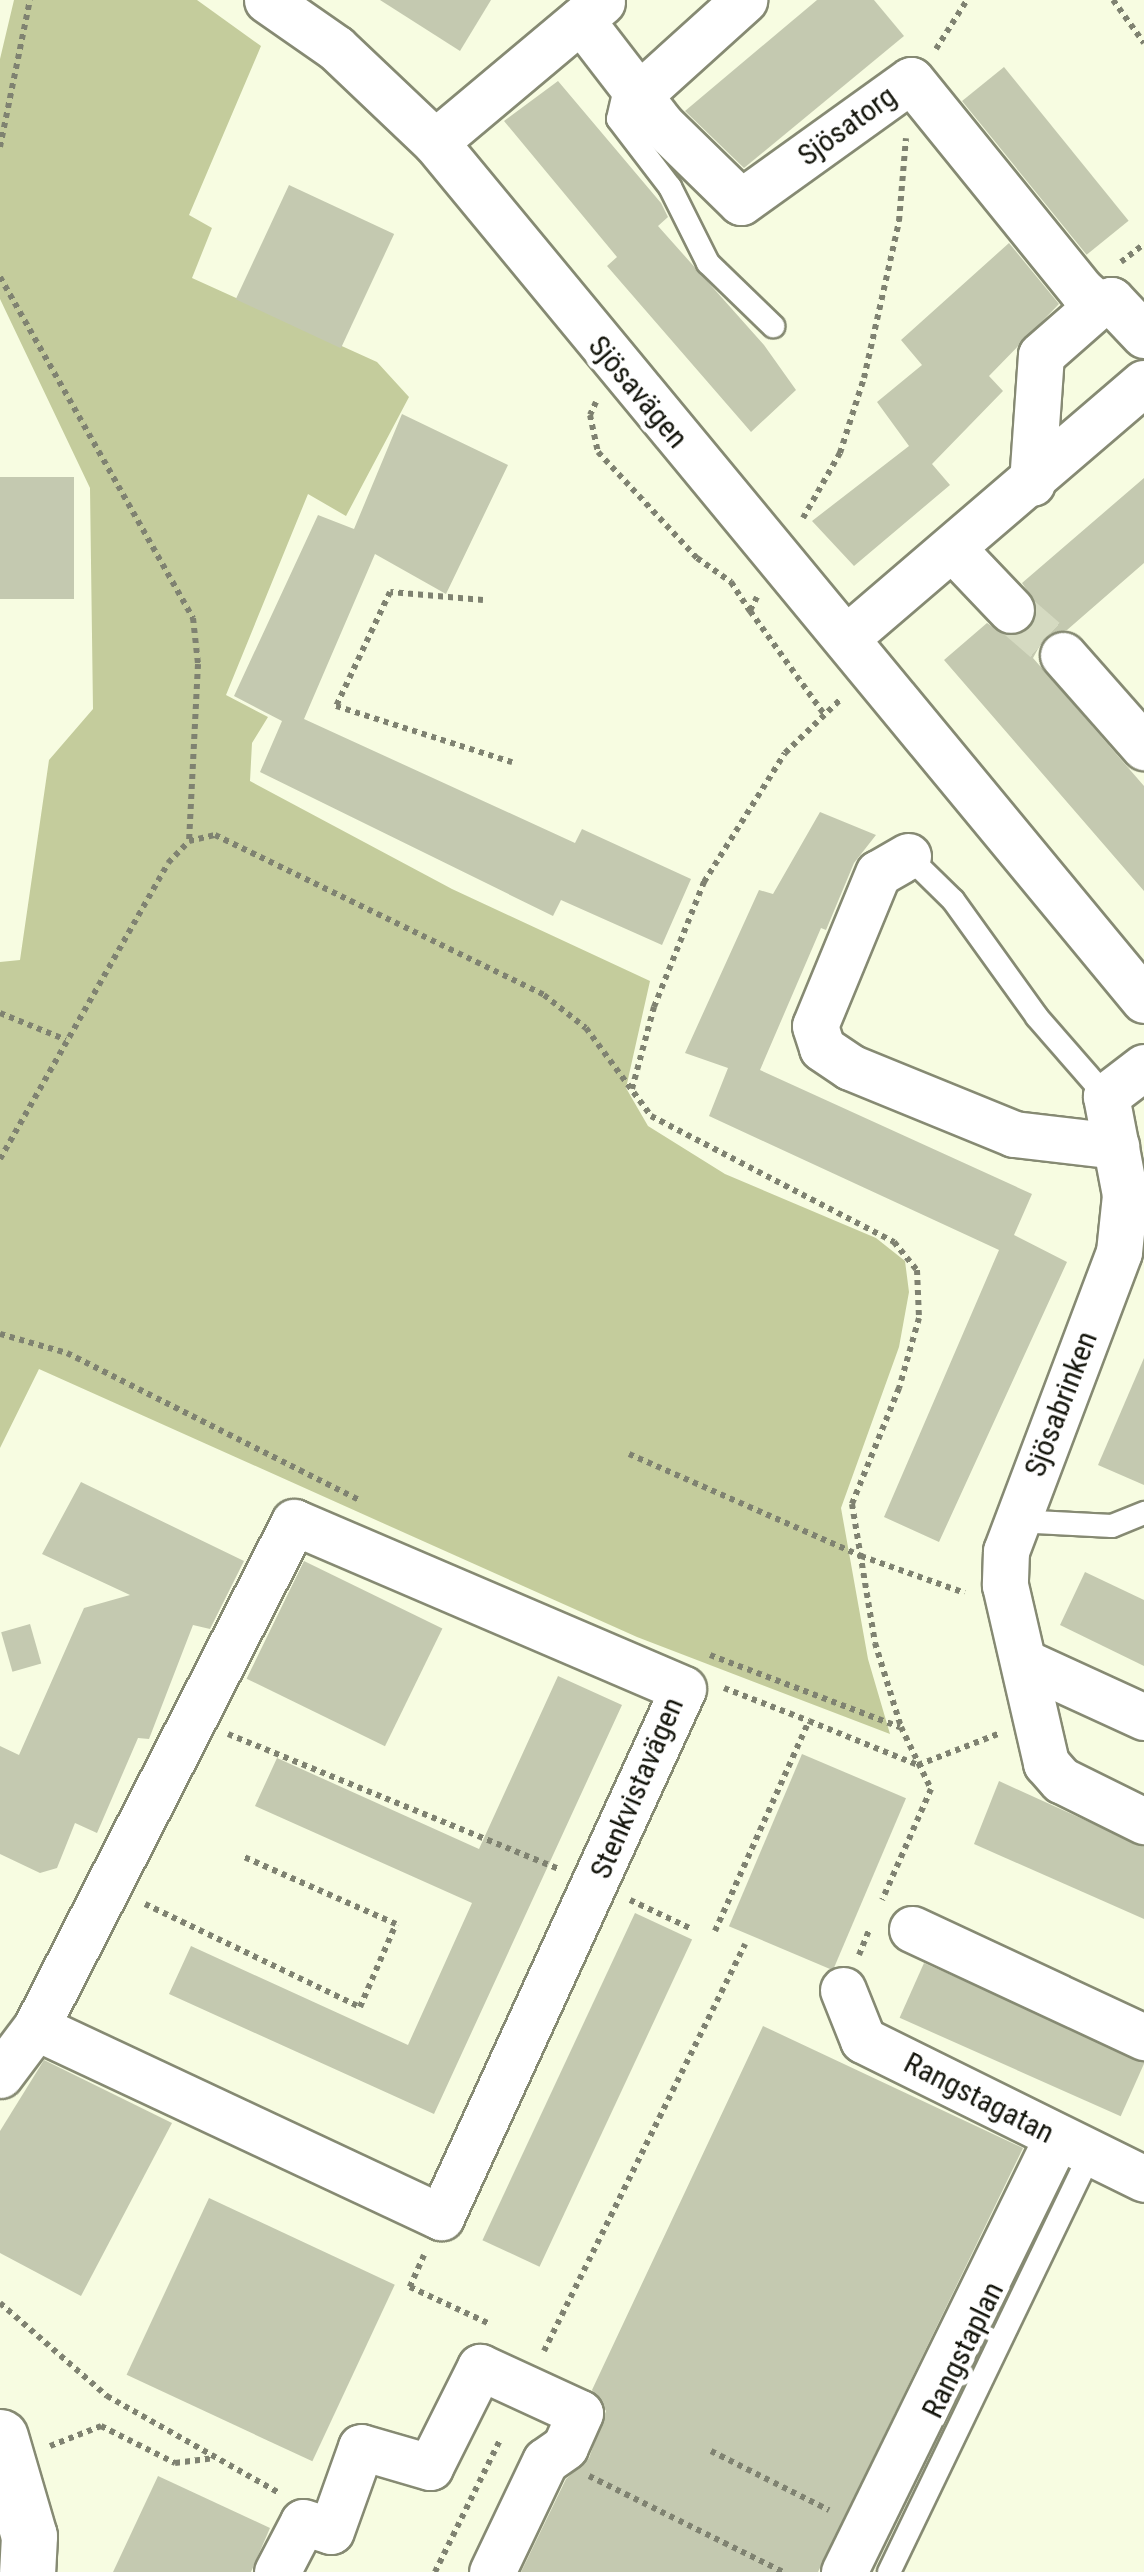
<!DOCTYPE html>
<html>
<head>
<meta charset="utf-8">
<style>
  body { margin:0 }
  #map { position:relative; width:1144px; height:2572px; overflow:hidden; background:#f7fce1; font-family:"Roboto Condensed",sans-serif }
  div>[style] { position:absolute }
  .green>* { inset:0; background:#c4cc9c }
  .building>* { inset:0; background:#c4c9b0; transform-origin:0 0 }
  .street-tunnel>* { height:45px; margin-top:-22.5px; transform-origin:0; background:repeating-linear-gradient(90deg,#d5dac1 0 45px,transparent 0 67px) }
  .path>* { height:6px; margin-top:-3px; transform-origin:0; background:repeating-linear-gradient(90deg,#7f8271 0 5px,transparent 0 10px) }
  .roads { filter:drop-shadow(2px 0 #868a73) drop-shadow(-2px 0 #868a73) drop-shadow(0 2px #868a73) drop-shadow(0 -2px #868a73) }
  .lane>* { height:22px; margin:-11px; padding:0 11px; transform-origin:11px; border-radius:11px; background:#fff }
  .street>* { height:45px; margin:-22.5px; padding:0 22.5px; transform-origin:22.5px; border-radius:22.5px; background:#fff }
  .secondary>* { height:55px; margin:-27.5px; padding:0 27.5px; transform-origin:27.5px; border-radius:27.5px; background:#fff }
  span { translate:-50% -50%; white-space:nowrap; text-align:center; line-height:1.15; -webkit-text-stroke:10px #fff; paint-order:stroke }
  .street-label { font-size:30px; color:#15160d }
</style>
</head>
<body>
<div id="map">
  <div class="green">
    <i style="clip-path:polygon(14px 0,197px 0,261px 46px,189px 215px,212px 228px,192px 278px,377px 362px,409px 397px,346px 516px,308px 494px,226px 695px,268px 717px,252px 743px,250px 781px,452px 889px,650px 981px,626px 1088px,648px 1126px,725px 1174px,876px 1238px,905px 1261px,909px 1292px,899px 1347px,841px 1508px,868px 1659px,890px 1734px,637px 1637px,39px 1369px,0 1448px,0 962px,20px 960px,49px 760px,93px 709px,90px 488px,0 299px,0 59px)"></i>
  </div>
  <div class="building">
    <i style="clip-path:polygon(380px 0,491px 0,460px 51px)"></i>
    <i style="clip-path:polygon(817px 0,874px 0,904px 36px,744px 168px,685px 111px)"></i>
    <i style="left:1004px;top:67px;width:198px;height:54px;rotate:51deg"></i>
    <i style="clip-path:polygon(558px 81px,661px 203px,668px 217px,658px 226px,764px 345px,796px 390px,751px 432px,607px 266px,617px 257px,504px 121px)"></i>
    <i style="left:289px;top:185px;width:116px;height:126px;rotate:25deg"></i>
    <i style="clip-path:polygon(1009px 243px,1059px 304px,989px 376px,1003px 391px,932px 464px,950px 485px,854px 566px,812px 521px,909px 446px,877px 402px,922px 365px,901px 340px)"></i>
    <i style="clip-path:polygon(402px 414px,508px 465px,446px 594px,375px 554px,304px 719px,575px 843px,582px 829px,691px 879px,662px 945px,561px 900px,553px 916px,260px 772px,282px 721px,234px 696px,318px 515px,354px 529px)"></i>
    <i style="left:0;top:477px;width:74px;height:122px"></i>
    <i style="clip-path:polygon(1144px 478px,1144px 563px,1067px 630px,1045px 636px,1033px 658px,1144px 786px,1144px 891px,944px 660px,987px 623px,1005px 635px,1028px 630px,1037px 605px,1022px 583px)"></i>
    <i style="clip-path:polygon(820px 812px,876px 835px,854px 863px,826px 930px,821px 928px,760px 1070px,1032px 1194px,1014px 1235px,1067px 1262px,939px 1542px,884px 1517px,999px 1250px,709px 1116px,728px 1068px,685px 1053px,759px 890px,773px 894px)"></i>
    <i style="clip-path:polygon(1144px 1358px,1144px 1485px,1098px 1465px)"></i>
    <i style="clip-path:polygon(81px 1482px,244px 1561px,210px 1629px,193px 1625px,149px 1739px,138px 1738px,97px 1833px,75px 1823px,57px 1868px,40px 1873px,0 1854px,0 1746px,19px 1755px,84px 1608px,130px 1595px,42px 1554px)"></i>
    <i style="left:304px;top:1561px;width:154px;height:131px;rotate:26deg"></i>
    <i style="clip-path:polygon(1085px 1572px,1144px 1600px,1144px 1666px,1060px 1625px)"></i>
    <i style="left:30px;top:1624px;width:41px;height:30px;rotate:74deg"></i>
    <i style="clip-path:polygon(558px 1676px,622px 1705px,434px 2114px,169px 1994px,191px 1946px,408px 2045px,472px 1903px,255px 1806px,277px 1758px,479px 1849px)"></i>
    <i style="left:802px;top:1754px;width:113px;height:187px;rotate:23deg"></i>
    <i style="clip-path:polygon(999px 1781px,1144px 1847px,1144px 1919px,974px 1844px)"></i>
    <i style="left:635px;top:1913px;width:63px;height:361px;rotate:25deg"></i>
    <i style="left:924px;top:1963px;width:242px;height:60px;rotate:24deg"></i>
    <i style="clip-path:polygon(763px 2026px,1023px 2148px,818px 2572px,521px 2572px,566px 2479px,589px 2458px,606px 2411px,592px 2390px)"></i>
    <i style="clip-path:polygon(44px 2060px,172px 2123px,81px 2296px,0 2253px,0 2131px)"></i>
    <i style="left:209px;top:2198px;width:205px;height:195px;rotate:25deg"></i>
    <i style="clip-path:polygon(158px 2476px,270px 2528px,251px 2572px,113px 2572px)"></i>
  </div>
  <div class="street-tunnel">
    <i style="left:1011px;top:610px;width:69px;rotate:40.9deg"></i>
  </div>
  <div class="path">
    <i style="left:1113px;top:0;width:53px;rotate:54.2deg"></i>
    <i style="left:936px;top:49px;width:58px;rotate:-57.7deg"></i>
    <i style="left:0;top:147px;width:150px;rotate:-78.5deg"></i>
    <i style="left:1121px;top:262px;width:29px;rotate:-38deg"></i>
    <i style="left:0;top:277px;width:392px;rotate:60.5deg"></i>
    <i style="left:193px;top:618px;width:46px;rotate:83.8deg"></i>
    <i style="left:198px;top:664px;width:177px;rotate:92.9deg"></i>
    <i style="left:596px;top:402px;width:14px;rotate:115deg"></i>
    <i style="left:590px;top:415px;width:38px;rotate:78deg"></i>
    <i style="left:598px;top:452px;width:145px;rotate:47deg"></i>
    <i style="left:697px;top:558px;width:42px;rotate:35.2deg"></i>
    <i style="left:731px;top:582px;width:35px;rotate:57deg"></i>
    <i style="left:803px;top:518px;width:75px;rotate:-60.4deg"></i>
    <i style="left:840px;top:453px;width:79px;rotate:-72.3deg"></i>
    <i style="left:864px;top:378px;width:161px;rotate:-77.4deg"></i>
    <i style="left:899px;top:221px;width:83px;rotate:-85.2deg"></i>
    <i style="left:757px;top:597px;width:16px;rotate:117deg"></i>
    <i style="left:750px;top:611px;width:127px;rotate:54.3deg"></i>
    <i style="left:483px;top:600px;width:93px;rotate:-175.1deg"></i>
    <i style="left:390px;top:592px;width:126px;rotate:115.3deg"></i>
    <i style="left:336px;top:706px;width:185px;rotate:17.7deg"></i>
    <i style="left:0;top:1013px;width:71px;rotate:22.2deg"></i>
    <i style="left:632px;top:1089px;width:85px;rotate:-75deg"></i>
    <i style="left:654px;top:1007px;width:135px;rotate:-68.2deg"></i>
    <i style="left:704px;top:882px;width:152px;rotate:-57.9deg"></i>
    <i style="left:785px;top:753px;width:79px;rotate:-44deg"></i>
    <i style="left:0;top:1159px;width:340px;rotate:-60.4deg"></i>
    <i style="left:168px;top:863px;width:30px;rotate:-46deg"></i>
    <i style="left:189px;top:841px;width:27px;rotate:-13deg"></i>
    <i style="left:215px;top:835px;width:366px;rotate:25.9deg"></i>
    <i style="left:544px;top:995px;width:53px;rotate:38.2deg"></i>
    <i style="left:586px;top:1028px;width:109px;rotate:53.5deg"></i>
    <i style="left:651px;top:1116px;width:274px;rotate:27.4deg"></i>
    <i style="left:894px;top:1242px;width:36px;rotate:51deg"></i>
    <i style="left:917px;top:1270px;width:48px;rotate:87.6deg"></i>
    <i style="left:919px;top:1318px;width:73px;rotate:105.9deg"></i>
    <i style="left:899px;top:1388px;width:125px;rotate:112.1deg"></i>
    <i style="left:852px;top:1504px;width:141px;rotate:80.6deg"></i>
    <i style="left:875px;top:1643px;width:88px;rotate:72.8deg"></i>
    <i style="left:901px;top:1727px;width:69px;rotate:64.2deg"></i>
    <i style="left:931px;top:1789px;width:121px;rotate:113.8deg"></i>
    <i style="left:0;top:1334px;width:70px;rotate:15.8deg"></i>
    <i style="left:67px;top:1353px;width:329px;rotate:26.7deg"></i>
    <i style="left:629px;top:1454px;width:253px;rotate:23.7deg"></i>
    <i style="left:861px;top:1556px;width:110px;rotate:19.6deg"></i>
    <i style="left:710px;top:1655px;width:203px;rotate:20.8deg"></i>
    <i style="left:724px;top:1688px;width:91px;rotate:21.2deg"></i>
    <i style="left:228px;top:1734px;width:357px;rotate:22.2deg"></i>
    <i style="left:630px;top:1900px;width:68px;rotate:25.1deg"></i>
    <i style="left:145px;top:1904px;width:238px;rotate:25.6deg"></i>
    <i style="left:360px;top:2007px;width:90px;rotate:-66.6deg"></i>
    <i style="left:396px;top:1924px;width:166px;rotate:-156.2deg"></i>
    <i style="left:715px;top:1931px;width:230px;rotate:-65.9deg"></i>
    <i style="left:809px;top:1721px;width:118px;rotate:22deg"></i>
    <i style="left:918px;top:1765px;width:86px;rotate:-21.2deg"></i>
    <i style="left:859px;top:1955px;width:27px;rotate:-68deg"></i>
    <i style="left:424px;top:2255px;width:35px;rotate:114deg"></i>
    <i style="left:410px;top:2287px;width:88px;rotate:24.8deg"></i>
    <i style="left:0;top:2303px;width:142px;rotate:41deg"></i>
    <i style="left:107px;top:2396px;width:197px;rotate:29.4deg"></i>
    <i style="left:544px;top:2351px;width:454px;rotate:-63.7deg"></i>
    <i style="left:50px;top:2446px;width:55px;rotate:-21.4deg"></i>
    <i style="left:101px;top:2426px;width:83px;rotate:26.6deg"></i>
    <i style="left:175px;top:2463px;width:40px;rotate:-7.1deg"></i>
    <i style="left:711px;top:2451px;width:132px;rotate:26.6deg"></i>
    <i style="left:589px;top:2476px;width:216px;rotate:26.3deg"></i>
    <i style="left:435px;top:2572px;width:149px;rotate:-63.8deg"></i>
  </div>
  <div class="roads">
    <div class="lane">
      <i style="left:627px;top:80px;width:40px;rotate:103deg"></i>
      <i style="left:618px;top:119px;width:86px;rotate:52.6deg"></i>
      <i style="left:670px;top:187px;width:85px;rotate:63.4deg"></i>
      <i style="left:708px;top:263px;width:91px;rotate:44.1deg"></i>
      <i style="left:908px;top:856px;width:63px;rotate:44.4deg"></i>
      <i style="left:953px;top:900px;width:144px;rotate:54.3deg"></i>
      <i style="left:1037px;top:1017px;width:105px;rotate:48.9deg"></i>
      <i style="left:1016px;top:1521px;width:96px;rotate:3deg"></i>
      <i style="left:1112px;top:1526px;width:35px;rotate:-22deg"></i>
      <i style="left:889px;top:2572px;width:464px;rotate:-64.3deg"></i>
    </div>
    <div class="street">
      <i style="left:267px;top:0;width:84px;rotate:34.8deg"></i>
      <i style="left:336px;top:48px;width:137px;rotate:43.5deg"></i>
      <i style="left:435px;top:142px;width:1113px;rotate:50.43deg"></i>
      <i style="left:581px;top:20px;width:133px;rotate:52.4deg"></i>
      <i style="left:662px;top:125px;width:110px;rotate:44.3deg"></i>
      <i style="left:741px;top:202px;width:209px;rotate:-35.7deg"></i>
      <i style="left:911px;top:80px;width:272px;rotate:51deg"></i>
      <i style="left:1082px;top:291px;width:21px;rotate:41deg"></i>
      <i style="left:1098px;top:305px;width:14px;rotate:-21deg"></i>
      <i style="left:1111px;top:300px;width:48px;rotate:46.7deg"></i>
      <i style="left:639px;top:95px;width:142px;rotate:-42.1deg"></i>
      <i style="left:435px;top:142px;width:218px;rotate:-40deg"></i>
      <i style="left:1032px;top:483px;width:128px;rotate:-86deg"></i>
      <i style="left:1041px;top:355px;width:76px;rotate:-41.3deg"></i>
      <i style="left:953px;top:549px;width:84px;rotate:46.4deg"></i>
      <i style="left:846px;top:638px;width:392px;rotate:-40.6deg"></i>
      <i style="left:1063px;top:655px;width:123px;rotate:48.6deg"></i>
      <i style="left:908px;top:856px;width:34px;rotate:150deg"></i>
      <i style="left:878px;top:873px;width:165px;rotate:112.4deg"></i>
      <i style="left:815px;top:1026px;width:23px;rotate:72deg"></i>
      <i style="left:822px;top:1048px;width:34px;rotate:34deg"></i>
      <i style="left:850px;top:1067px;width:177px;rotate:22.2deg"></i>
      <i style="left:1014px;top:1134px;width:103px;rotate:6.7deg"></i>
      <i style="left:1144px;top:1067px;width:48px;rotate:142.7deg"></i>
      <i style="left:1106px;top:1096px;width:101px;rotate:79.1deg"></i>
      <i style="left:1125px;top:1195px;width:57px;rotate:96deg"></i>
      <i style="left:1119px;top:1252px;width:320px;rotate:110.7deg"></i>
      <i style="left:1006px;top:1551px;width:34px;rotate:92deg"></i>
      <i style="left:1005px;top:1585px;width:183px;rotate:77deg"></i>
      <i style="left:1046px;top:1763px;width:23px;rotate:49deg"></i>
      <i style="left:1061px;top:1780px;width:93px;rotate:26.3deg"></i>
      <i style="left:1024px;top:1662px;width:132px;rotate:24.6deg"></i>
      <i style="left:912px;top:1929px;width:256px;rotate:25deg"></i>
      <i style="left:843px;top:1990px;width:54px;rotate:68.2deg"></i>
      <i style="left:863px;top:2040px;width:313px;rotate:26.3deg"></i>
      <i style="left:0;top:2075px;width:60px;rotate:-53.1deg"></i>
      <i style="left:36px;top:2027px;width:567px;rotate:-62.94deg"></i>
      <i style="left:294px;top:1522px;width:423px;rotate:23.2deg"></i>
      <i style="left:683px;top:1689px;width:581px;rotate:114.62deg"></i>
      <i style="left:441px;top:2217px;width:447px;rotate:-154.9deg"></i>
      <i style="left:277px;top:2572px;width:56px;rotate:-62.5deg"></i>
      <i style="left:303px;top:2522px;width:29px;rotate:18deg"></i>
      <i style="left:331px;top:2531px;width:89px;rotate:-70.3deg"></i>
      <i style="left:361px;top:2447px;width:72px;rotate:16.2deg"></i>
      <i style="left:430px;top:2467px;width:112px;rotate:-63.4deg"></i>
      <i style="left:480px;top:2367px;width:110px;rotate:24.7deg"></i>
      <i style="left:580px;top:2413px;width:37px;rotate:114deg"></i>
      <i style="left:565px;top:2447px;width:24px;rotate:145deg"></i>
      <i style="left:545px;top:2461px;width:123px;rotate:115.5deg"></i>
      <i style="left:844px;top:2572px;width:483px;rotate:-63.9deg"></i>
    </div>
    <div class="secondary">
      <i style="left:0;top:2437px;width:103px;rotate:73.7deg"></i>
      <i style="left:29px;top:2536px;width:36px;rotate:93deg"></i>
    </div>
  </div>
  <div class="street-label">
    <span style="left:847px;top:126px;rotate:-36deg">Sjösatorg</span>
    <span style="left:638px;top:392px;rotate:50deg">Sjösavägen</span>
    <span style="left:1061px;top:1404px;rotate:-69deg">Sjösabrinken</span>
    <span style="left:637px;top:1788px;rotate:-67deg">Stenkvistavägen</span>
    <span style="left:979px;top:2098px;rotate:27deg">Rangstagatan</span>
    <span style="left:963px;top:2350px;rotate:-64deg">Rangstaplan</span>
  </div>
</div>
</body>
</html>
